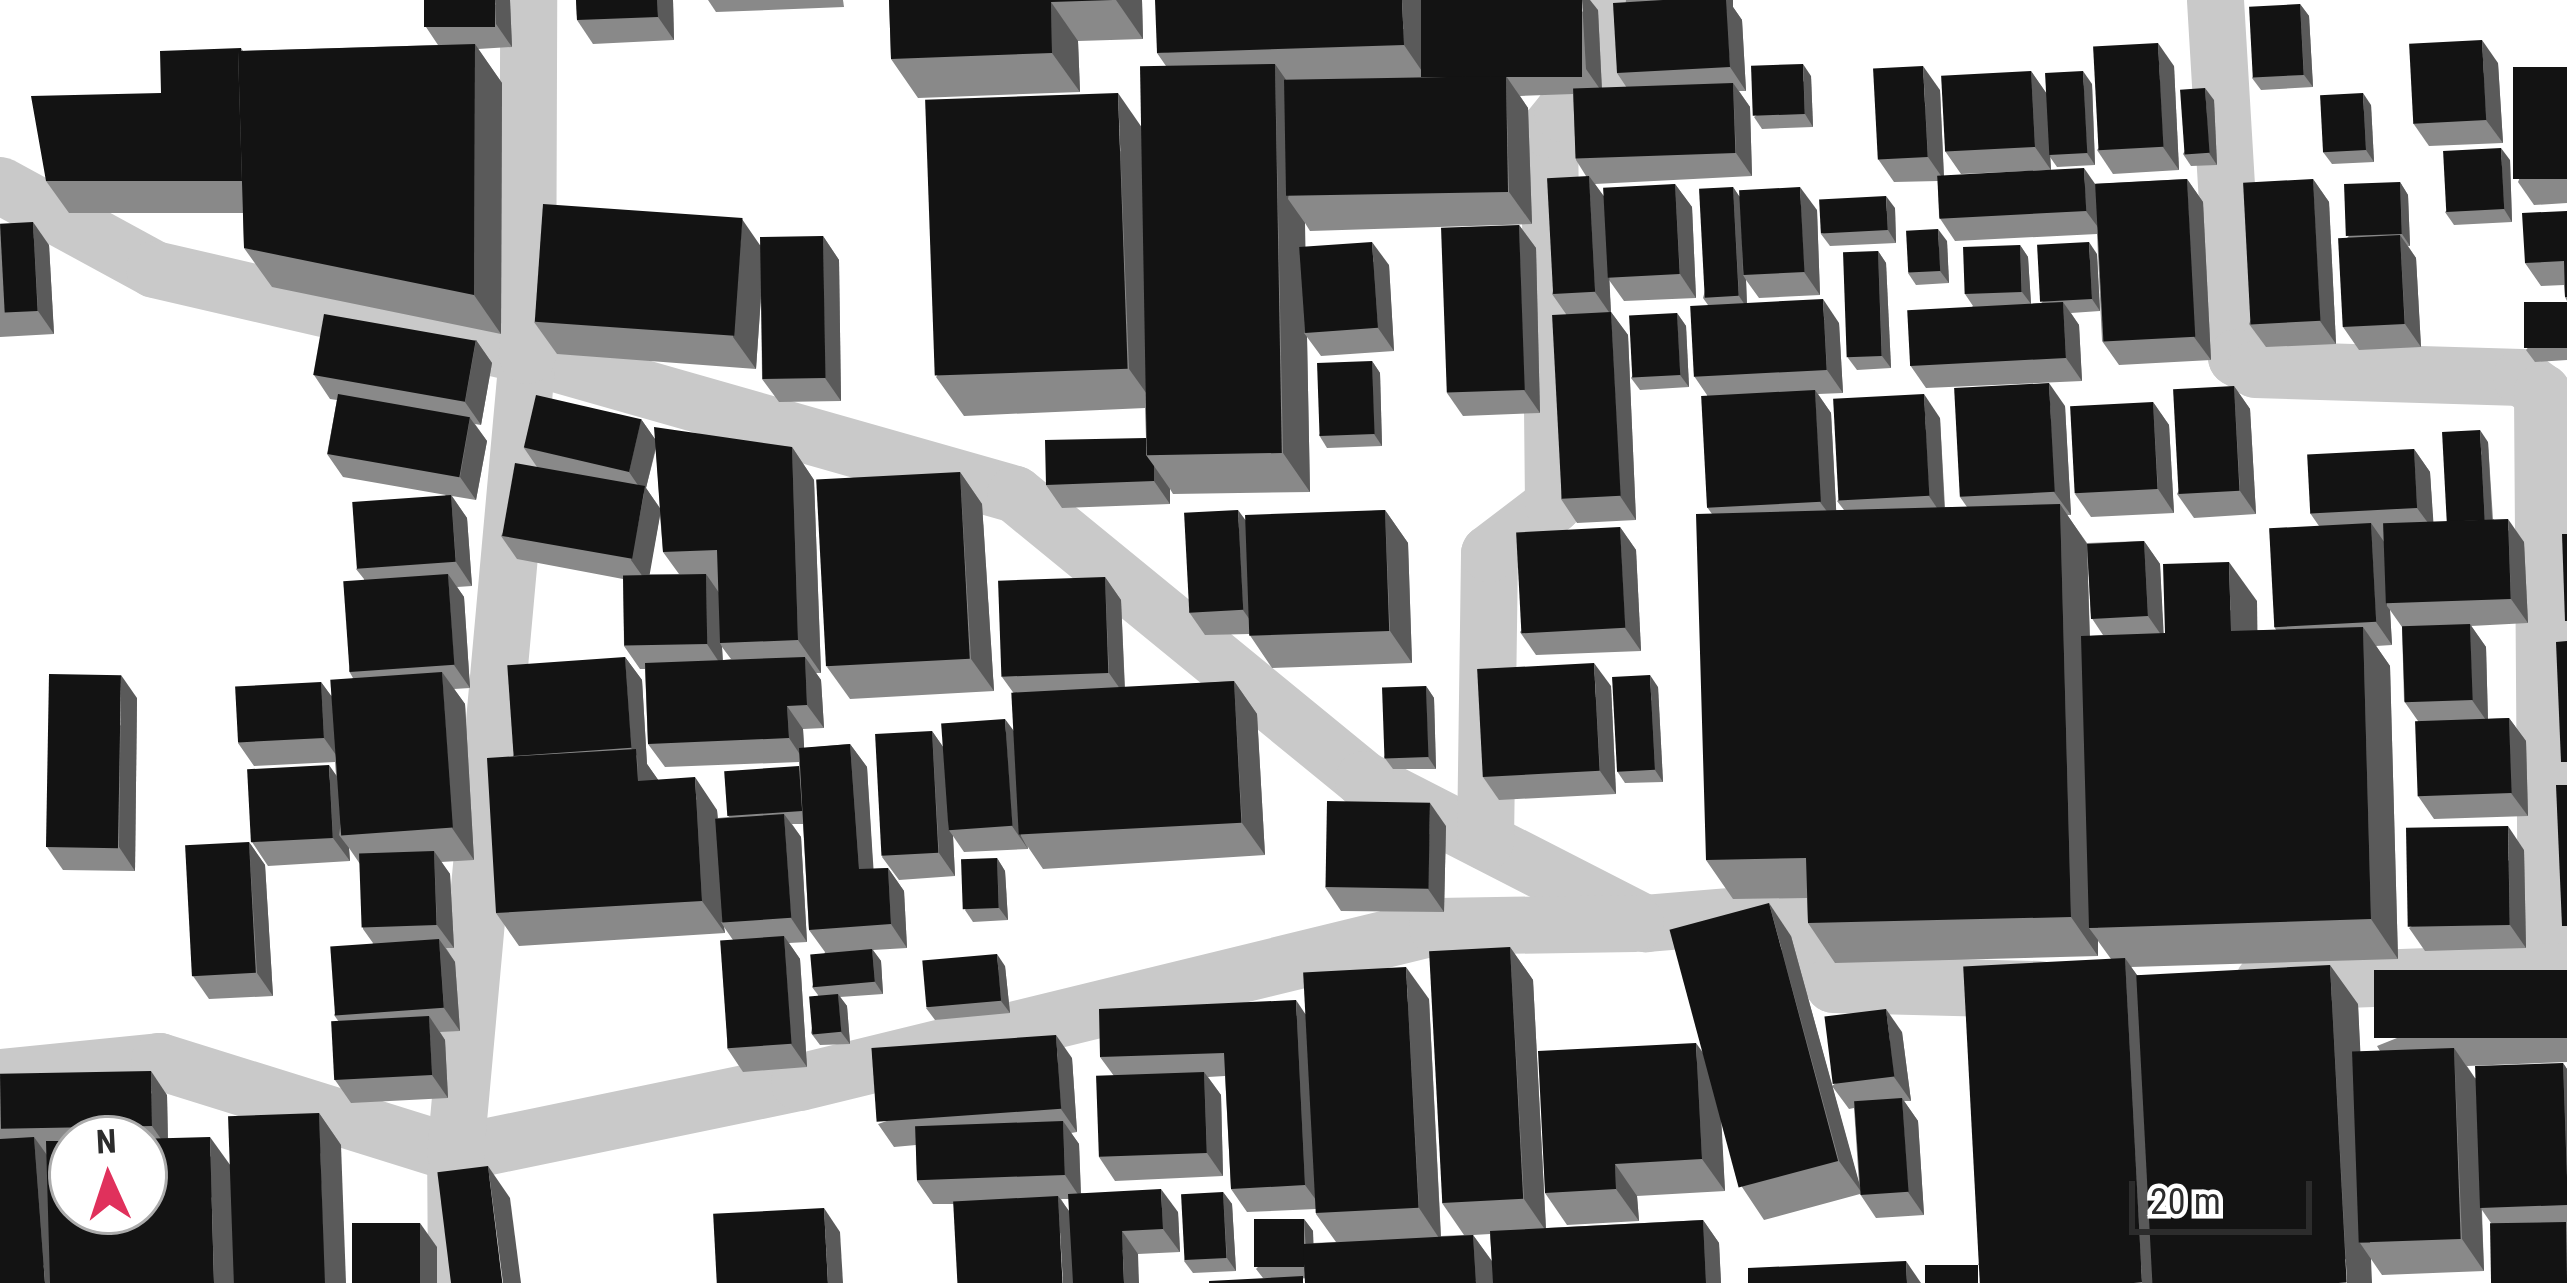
<!DOCTYPE html>
<html>
<head>
<meta charset="utf-8">
<style>
  body { margin:0 }
  #map { position:relative; width:2567px; height:1283px; overflow:hidden; background:#fff; font-family:"Roboto Condensed",sans-serif }
  div>[style] { position:absolute }
  .minor>* { height:57px; margin:-28.5px; padding:0 28.5px; transform-origin:28.5px; border-radius:28.5px; background:#c9c9c9 }
  .wall>* { inset:0; background:#898989 }
  .shaded-wall>* { inset:0; background:#5a5a5a }
  .building>* { inset:0; background:#131313; transform-origin:0 0 }
  span { translate:-50% -50%; white-space:nowrap; text-align:center; line-height:1.15; -webkit-text-stroke:12px #fff; paint-order:stroke }
  .north { position:absolute; left:48px; top:1115px; width:120px; height:120px; box-sizing:border-box; background:#fff; border:3px solid #ababab; border-radius:50%; rotate:357deg; font-size:33px; font-weight:700; line-height:48px; text-align:center; color:#2c2c2c }
  .north::after { content:''; display:block; margin:auto; width:42px; height:54px; background:#e0315c; clip-path:polygon(50% 0,100% 100%,50% 72%,0 100%) }
  .scale { position:absolute; left:2129px; top:1181px; width:183px; height:54px; box-sizing:border-box; border:6px solid #2c2c2c; border-top:0; padding-left:15px; font-size:36px; line-height:42px; white-space:nowrap; color:#2c2c2c; -webkit-text-stroke:9px #fff; paint-order:stroke }
</style>
</head>
<body>
<div id="map">
  <div class="minor">
    <i style="left:2215px;top:0;width:358px;rotate:86.6deg"></i>
    <i style="left:2236px;top:357px;width:22px;rotate:32deg"></i>
    <i style="left:2255px;top:369px;width:266px;rotate:1.7deg"></i>
    <i style="left:2521px;top:377px;width:26px;rotate:36deg"></i>
    <i style="left:2542px;top:392px;width:578px;rotate:89.6deg"></i>
    <i style="left:0;top:185px;width:175px;rotate:28.6deg"></i>
    <i style="left:154px;top:269px;width:383px;rotate:13deg"></i>
    <i style="left:527px;top:355px;width:507px;rotate:15.9deg"></i>
    <i style="left:1015px;top:494px;width:450px;rotate:39.3deg"></i>
    <i style="left:1363px;top:779px;width:317px;rotate:27.1deg"></i>
    <i style="left:1645px;top:923px;width:158px;rotate:-4.7deg"></i>
    <i style="left:1802px;top:910px;width:80px;rotate:67.3deg"></i>
    <i style="left:1833px;top:984px;width:206px;rotate:1.4deg"></i>
    <i style="left:1485px;top:841px;width:288px;rotate:-89.2deg"></i>
    <i style="left:1489px;top:553px;width:81px;rotate:-37.4deg"></i>
    <i style="left:1553px;top:504px;width:375px;rotate:-90.6deg"></i>
    <i style="left:1549px;top:129px;width:21px;rotate:-51deg"></i>
    <i style="left:1562px;top:113px;width:43px;rotate:-16.3deg"></i>
    <i style="left:1603px;top:101px;width:18px;rotate:-49deg"></i>
    <i style="left:1615px;top:87px;width:87px;rotate:-90deg"></i>
    <i style="left:2263px;top:982px;width:304px;rotate:-2.1deg"></i>
    <i style="left:0;top:1077px;width:160px;rotate:-5.7deg"></i>
    <i style="left:159px;top:1061px;width:310px;rotate:17.3deg"></i>
    <i style="left:455px;top:1153px;width:351px;rotate:-11.7deg"></i>
    <i style="left:799px;top:1082px;width:657px;rotate:-13.74deg"></i>
    <i style="left:1437px;top:926px;width:198px;rotate:-0.9deg"></i>
    <i style="left:456px;top:1283px;width:130px;rotate:-90.4deg"></i>
    <i style="left:455px;top:1153px;width:801px;rotate:-84.84deg"></i>
    <i style="left:527px;top:355px;width:355px;rotate:-89.8deg"></i>
  </div>
  <div class="wall">
    <i style="clip-path:polygon(510px 0,512px 47px,478px 49px,502px 83px,501px 334px,272px 287px,244px 248px,243px 213px,69px 213px,46px 181px,161px 93px,241px 48px,243px 51px,438px 45px,426px 27px)"></i>
    <i style="clip-path:polygon(576px 0,673px 0,674px 40px,593px 44px,577px 20px)"></i>
    <i style="clip-path:polygon(708px 0,843px 0,844px 7px,716px 12px)"></i>
    <i style="clip-path:polygon(889px 0,1142px 0,1143px 39px,1078px 41px,1080px 92px,918px 98px,891px 59px)"></i>
    <i style="clip-path:polygon(1626px 0,1733px 0,1733px 7px,1742px 20px,1746px 91px,1739px 91px,1750px 107px,1752px 176px,1595px 184px,1603px 196px,1675px 184px,1692px 207px,1696px 298px,1624px 301px,1609px 280px,1611px 312px,1628px 335px,1636px 520px,1577px 523px,1561px 499px,1566px 314px,1552px 294px,1586px 176px,1576px 160px,1573px 94px,1520px 96px,1528px 108px,1532px 224px,1310px 231px,1305px 223px,1305px 247px,1389px 265px,1394px 351px,1321px 356px,1307px 337px,1310px 492px,1173px 494px,1170px 489px,1170px 504px,1062px 508px,1046px 485px,1146px 438px,1145px 408px,964px 416px,936px 377px,1141px 126px,1166px 66px,1157px 53px,1598px 10px,1602px 89px,1627px 88px,1617px 73px)"></i>
    <i style="clip-path:polygon(2300px 4px,2309px 16px,2313px 87px,2261px 90px,2252px 78px)"></i>
    <i style="clip-path:polygon(2498px 63px,2503px 143px,2429px 146px,2413px 123px)"></i>
    <i style="clip-path:polygon(2174px 66px,2179px 170px,2113px 174px,2097px 150px)"></i>
    <i style="clip-path:polygon(2567px 67px,2567px 203px,2534px 205px,2518px 182px)"></i>
    <i style="clip-path:polygon(2031px 71px,2046px 93px,2092px 84px,2095px 165px,2057px 167px,2050px 157px,2051px 170px,1961px 174px,1945px 151px)"></i>
    <i style="clip-path:polygon(1811px 76px,1813px 127px,1762px 129px,1754px 117px)"></i>
    <i style="clip-path:polygon(1940px 90px,1944px 176px,2095px 184px,2187px 179px,2203px 202px,2211px 360px,2119px 365px,2102px 341px,2097px 234px,1955px 241px,1939px 217px,1938px 181px,1894px 182px,1878px 159px)"></i>
    <i style="clip-path:polygon(2214px 100px,2217px 165px,2191px 166px,2183px 154px)"></i>
    <i style="clip-path:polygon(2371px 105px,2374px 162px,2332px 164px,2323px 152px)"></i>
    <i style="clip-path:polygon(2510px 160px,2512px 222px,2454px 225px,2445px 212px)"></i>
    <i style="clip-path:polygon(2313px 179px,2329px 202px,2336px 344px,2266px 347px,2249px 324px)"></i>
    <i style="clip-path:polygon(2400px 182px,2408px 195px,2410px 246px,2408px 246px,2416px 258px,2421px 347px,2359px 350px,2343px 327px,2347px 238px)"></i>
    <i style="clip-path:polygon(evenodd,1733px 187px,1739px 196px,1817px 210px,1820px 295px,1759px 298px,1746px 280px,1747px 303px,1839px 323px,1843px 393px,1818px 394px,1831px 413px,1836px 510px,1844px 510px,1837px 501px,1940px 418px,1945px 507px,1967px 507px,1960px 497px,2065px 406px,2071px 515px,2067px 515px,2087px 543px,2144px 541px,2160px 564px,2163px 634px,2257px 601px,2257px 630px,2276px 630px,2274px 626px,2319px 526px,2310px 513px,2414px 449px,2430px 472px,2433px 523px,2447px 522px,2488px 442px,2493px 519px,2524px 542px,2528px 623px,2471px 626px,2486px 647px,2488px 719px,2509px 718px,2526px 741px,2528px 816px,2434px 819px,2418px 796px,2418px 721px,2404px 701px,2402px 627px,2390px 610px,2392px 645px,2376px 646px,2390px 666px,2398px 959px,2131px 967px,2137px 975px,2358px 1004px,2360px 1052px,2380px 1051px,2377px 1046px,2567px 970px,2567px 1062px,2467px 1066px,2475px 1078px,2563px 1063px,2567px 1069px,2567px 1283px,2493px 1226px,2482px 1210px,2484px 1271px,2382px 1275px,2371px 1259px,1978px 1265px,2111px 959px,2098px 941px,2098px 956px,1835px 963px,1808px 923px,1807px 898px,1733px 899px,1706px 860px,1712px 514px,1707px 507px,1707px 395px,1694px 376px,1708px 305px,1703px 298px,1733px 187px,2087px 548px,2091px 617px,2103px 635px,2090px 636px,2087px 548px)"></i>
    <i style="clip-path:polygon(1895px 208px,1896px 243px,1830px 246px,1821px 234px)"></i>
    <i style="clip-path:polygon(2567px 211px,2567px 301px,2565px 297px,2564px 285px,2541px 286px,2525px 263px)"></i>
    <i style="clip-path:polygon(0 224px,49px 245px,54px 334px,0 337px)"></i>
    <i style="clip-path:polygon(1519px 225px,1536px 248px,1540px 413px,1463px 416px,1447px 393px)"></i>
    <i style="clip-path:polygon(823px 236px,839px 260px,841px 401px,779px 402px,762px 379px,761px 298px,756px 369px,557px 354px,534px 322px,760px 245px)"></i>
    <i style="clip-path:polygon(1947px 241px,1949px 283px,1916px 285px,1908px 273px)"></i>
    <i style="clip-path:polygon(2020px 245px,2028px 257px,2031px 304px,2041px 303px,2097px 254px,2100px 311px,2071px 313px,2079px 325px,2082px 381px,1926px 388px,1910px 365px,1973px 306px,1965px 294px)"></i>
    <i style="clip-path:polygon(1878px 251px,1886px 263px,1891px 368px,1857px 370px,1848px 358px)"></i>
    <i style="clip-path:polygon(2567px 302px,2567px 360px,2535px 362px,2526px 350px)"></i>
    <i style="clip-path:polygon(1677px 313px,1686px 326px,1689px 387px,1640px 390px,1631px 378px)"></i>
    <i style="clip-path:polygon(476px 340px,492px 363px,481px 425px,475px 424px,487px 441px,476px 500px,452px 496px,467px 518px,472px 586px,457px 587px,464px 597px,470px 688px,454px 689px,465px 704px,474px 860px,441px 862px,450px 874px,454px 948px,446px 948px,455px 962px,460px 1031px,440px 1032px,445px 1040px,448px 1098px,351px 1103px,335px 1080px,339px 1022px,334px 1015px,373px 943px,363px 929px,360px 864px,349px 848px,350px 861px,268px 866px,252px 842px,336px 775px,335px 762px,254px 766px,238px 743px,321px 682px,331px 696px,353px 678px,349px 671px,364px 579px,356px 569px,446px 495px,343px 477px,327px 454px,337px 400px,330px 399px,314px 375px)"></i>
    <i style="clip-path:polygon(1372px 361px,1380px 373px,1382px 446px,1327px 448px,1319px 435px)"></i>
    <i style="clip-path:polygon(2234px 386px,2250px 409px,2256px 514px,2194px 518px,2177px 494px)"></i>
    <i style="clip-path:polygon(2153px 402px,2169px 425px,2174px 513px,2091px 517px,2075px 494px)"></i>
    <i style="clip-path:polygon(evenodd,641px 419px,655px 439px,792px 447px,814px 480px,821px 673px,816px 673px,821px 680px,824px 728px,803px 729px,804px 748px,850px 744px,867px 767px,873px 869px,888px 868px,904px 891px,907px 948px,873px 950px,881px 961px,883px 994px,840px 997px,847px 1006px,850px 1044px,820px 1045px,811px 1033px,818px 995px,812px 987px,825px 952px,809px 930px,803px 824px,792px 824px,801px 837px,807px 942px,789px 943px,800px 959px,807px 1067px,743px 1072px,727px 1048px,733px 940px,724px 927px,725px 933px,519px 946px,496px 913px,513px 756px,625px 657px,642px 680px,647px 764px,658px 780px,717px 810px,718px 818px,728px 817px,799px 766px,799px 762px,665px 767px,648px 744px,645px 669px,640px 669px,624px 646px,623px 579px,517px 559px,501px 536px,537px 467px,524px 448px,641px 419px,656px 449px,660px 508px,646px 488px,656px 449px,641px 419px,660px 515px,663px 552px,679px 574px,649px 574px,660px 515px,641px 419px,722px 647px,731px 659px,723px 660px,722px 647px)"></i>
    <i style="clip-path:polygon(960px 472px,982px 504px,994px 691px,850px 699px,827px 667px)"></i>
    <i style="clip-path:polygon(1385px 510px,1408px 543px,1412px 663px,1272px 668px,1249px 634px,1205px 635px,1189px 612px,1245px 520px)"></i>
    <i style="clip-path:polygon(1620px 527px,1636px 550px,1641px 651px,1536px 655px,1520px 632px)"></i>
    <i style="clip-path:polygon(1105px 577px,1121px 600px,1125px 688px,1234px 681px,1257px 714px,1265px 855px,1043px 869px,1028px 847px,1028px 849px,964px 852px,953px 836px,955px 876px,899px 880px,882px 857px,932px 731px,943px 747px,1014px 731px,1015px 695px,1002px 677px)"></i>
    <i style="clip-path:polygon(1426px 686px,1434px 698px,1436px 769px,1393px 769px,1384px 757px)"></i>
    <i style="clip-path:polygon(1611px 686px,1616px 794px,1499px 800px,1483px 777px)"></i>
    <i style="clip-path:polygon(1658px 687px,1663px 782px,1625px 783px,1617px 771px)"></i>
    <i style="clip-path:polygon(137px 698px,135px 871px,63px 870px,47px 847px)"></i>
    <i style="clip-path:polygon(1446px 826px,1444px 912px,1341px 911px,1325px 887px)"></i>
    <i style="clip-path:polygon(249px 842px,265px 865px,273px 996px,209px 999px,193px 976px)"></i>
    <i style="clip-path:polygon(2524px 850px,2526px 948px,2425px 951px,2409px 928px)"></i>
    <i style="clip-path:polygon(997px 858px,1005px 871px,1008px 920px,973px 922px,965px 910px)"></i>
    <i style="clip-path:polygon(1791px 936px,1859px 1184px,1854px 1108px,1849px 1109px,1832px 1086px,1902px 1032px,1911px 1101px,1904px 1101px,1918px 1121px,1924px 1215px,1876px 1218px,1860px 1194px,1764px 1220px,1742px 1187px,1720px 1110px,1725px 1191px,1637px 1196px,1639px 1221px,1567px 1225px,1545px 1193px,1705px 1056px)"></i>
    <i style="clip-path:polygon(evenodd,1510px 947px,1533px 980px,1546px 1228px,1703px 1220px,1719px 1243px,1721px 1283px,1263px 1278px,1256px 1269px,1304px 1219px,1313px 1231px,1313px 1243px,1336px 1242px,1316px 1214px,1316px 1209px,1247px 1212px,1231px 1189px,1225px 1076px,1208px 1077px,1221px 1095px,1223px 1176px,1115px 1181px,1099px 1157px,1114px 1076px,1100px 1057px,1305px 1014px,1429px 999px,1441px 1236px,1464px 1235px,1442px 1203px,1510px 947px,1490px 1234px,1492px 1261px,1473px 1235px,1490px 1234px)"></i>
    <i style="clip-path:polygon(1005px 966px,1010px 1013px,935px 1020px,926px 1008px)"></i>
    <i style="clip-path:polygon(evenodd,1072px 1058px,1077px 1132px,1071px 1133px,1079px 1144px,1081px 1193px,1178px 1212px,1180px 1252px,1138px 1254px,953px 1204px,933px 1204px,917px 1181px,916px 1145px,894px 1147px,878px 1124px,1072px 1058px,1061px 1199px,1069px 1199px,1069px 1212px,1061px 1199px)"></i>
    <i style="clip-path:polygon(evenodd,0 1077px,167px 1095px,168px 1138px,230px 1165px,319px 1113px,341px 1145px,0 1283px,0 1077px,72px 1139px,144px 1139px,72px 1211px,72px 1139px)"></i>
    <i style="clip-path:polygon(1223px 1192px,1232px 1204px,1236px 1271px,1193px 1273px,1184px 1261px)"></i>
  </div>
  <div class="shaded-wall">
    <i style="clip-path:polygon(495px 0,510px 0,512px 47px,496px 24px)"></i>
    <i style="clip-path:polygon(657px 0,673px 0,674px 40px,658px 17px)"></i>
    <i style="clip-path:polygon(1116px 0,1142px 0,1143px 39px)"></i>
    <i style="clip-path:polygon(1402px 0,1428px 0,1426px 77px,1404px 45px)"></i>
    <i style="clip-path:polygon(1582px 0,1590px 0,1598px 10px,1602px 92px,1586px 69px)"></i>
    <i style="clip-path:polygon(1725px 0,1733px 0,1733px 7px,1742px 20px,1746px 91px,1730px 67px)"></i>
    <i style="clip-path:polygon(1051px 2px,1078px 41px,1080px 92px,1052px 53px)"></i>
    <i style="clip-path:polygon(2300px 4px,2309px 16px,2313px 87px,2304px 75px)"></i>
    <i style="clip-path:polygon(2482px 40px,2498px 63px,2503px 143px,2486px 120px)"></i>
    <i style="clip-path:polygon(2158px 43px,2174px 66px,2179px 170px,2163px 147px)"></i>
    <i style="clip-path:polygon(475px 44px,502px 83px,501px 334px,474px 295px)"></i>
    <i style="clip-path:polygon(1275px 64px,1303px 104px,1288px 199px,1305px 223px,1307px 332px,1304px 333px,1307px 337px,1310px 492px,1283px 453px)"></i>
    <i style="clip-path:polygon(1803px 64px,1811px 76px,1813px 127px,1805px 114px)"></i>
    <i style="clip-path:polygon(1923px 66px,1940px 90px,1944px 180px,1928px 157px)"></i>
    <i style="clip-path:polygon(2031px 71px,2047px 94px,2051px 170px,2035px 147px)"></i>
    <i style="clip-path:polygon(2083px 71px,2092px 84px,2095px 165px,2087px 153px)"></i>
    <i style="clip-path:polygon(1506px 76px,1528px 108px,1532px 224px,1509px 192px)"></i>
    <i style="clip-path:polygon(1733px 83px,1750px 107px,1752px 176px,1736px 153px)"></i>
    <i style="clip-path:polygon(2205px 88px,2214px 100px,2217px 165px,2209px 153px)"></i>
    <i style="clip-path:polygon(1118px 93px,1145px 132px,1157px 408px,1129px 369px)"></i>
    <i style="clip-path:polygon(2363px 93px,2371px 105px,2374px 162px,2366px 150px)"></i>
    <i style="clip-path:polygon(2501px 148px,2510px 160px,2512px 222px,2504px 209px)"></i>
    <i style="clip-path:polygon(2084px 168px,2100px 191px,2103px 234px,2086px 211px)"></i>
    <i style="clip-path:polygon(1589px 176px,1606px 199px,1611px 315px,1595px 292px)"></i>
    <i style="clip-path:polygon(2187px 179px,2203px 202px,2211px 360px,2194px 337px)"></i>
    <i style="clip-path:polygon(2313px 179px,2329px 202px,2336px 344px,2320px 321px)"></i>
    <i style="clip-path:polygon(2400px 182px,2408px 195px,2410px 246px,2402px 234px)"></i>
    <i style="clip-path:polygon(1675px 184px,1692px 207px,1696px 298px,1680px 274px)"></i>
    <i style="clip-path:polygon(1733px 187px,1741px 199px,1743px 275px,1746px 280px,1747px 308px,1739px 296px)"></i>
    <i style="clip-path:polygon(1800px 187px,1817px 210px,1820px 295px,1804px 272px)"></i>
    <i style="clip-path:polygon(1886px 196px,1895px 208px,1896px 243px,1888px 230px)"></i>
    <i style="clip-path:polygon(742px 219px,764px 251px,756px 369px,733px 337px)"></i>
    <i style="clip-path:polygon(33px 222px,49px 245px,54px 334px,38px 311px)"></i>
    <i style="clip-path:polygon(1519px 225px,1536px 248px,1540px 413px,1524px 390px)"></i>
    <i style="clip-path:polygon(1938px 229px,1947px 241px,1949px 283px,1940px 271px)"></i>
    <i style="clip-path:polygon(2400px 235px,2416px 258px,2421px 347px,2405px 324px)"></i>
    <i style="clip-path:polygon(823px 236px,839px 260px,841px 401px,825px 378px)"></i>
    <i style="clip-path:polygon(1372px 242px,1389px 265px,1394px 351px,1378px 328px)"></i>
    <i style="clip-path:polygon(2089px 242px,2097px 254px,2100px 311px,2092px 299px)"></i>
    <i style="clip-path:polygon(2020px 245px,2028px 257px,2031px 304px,2022px 292px)"></i>
    <i style="clip-path:polygon(1878px 251px,1886px 263px,1891px 368px,1882px 356px)"></i>
    <i style="clip-path:polygon(1823px 299px,1839px 323px,1843px 393px,1827px 370px)"></i>
    <i style="clip-path:polygon(2063px 302px,2079px 325px,2082px 381px,2066px 358px)"></i>
    <i style="clip-path:polygon(1611px 312px,1628px 335px,1636px 520px,1620px 496px)"></i>
    <i style="clip-path:polygon(1677px 313px,1686px 326px,1689px 387px,1680px 375px)"></i>
    <i style="clip-path:polygon(476px 340px,492px 363px,481px 425px,465px 402px)"></i>
    <i style="clip-path:polygon(1372px 361px,1380px 373px,1382px 446px,1374px 434px)"></i>
    <i style="clip-path:polygon(2049px 383px,2065px 406px,2071px 515px,2054px 492px)"></i>
    <i style="clip-path:polygon(2234px 386px,2250px 409px,2256px 514px,2240px 491px)"></i>
    <i style="clip-path:polygon(1815px 390px,1831px 413px,1837px 525px,1820px 502px)"></i>
    <i style="clip-path:polygon(1924px 394px,1940px 418px,1945px 520px,1929px 496px)"></i>
    <i style="clip-path:polygon(2153px 402px,2169px 425px,2174px 513px,2158px 489px)"></i>
    <i style="clip-path:polygon(470px 418px,487px 441px,476px 500px,460px 477px)"></i>
    <i style="clip-path:polygon(641px 419px,657px 442px,646px 488px,661px 510px,648px 584px,631px 560px,644px 494px,629px 472px)"></i>
    <i style="clip-path:polygon(2480px 430px,2488px 442px,2493px 536px,2485px 524px)"></i>
    <i style="clip-path:polygon(792px 447px,814px 480px,821px 673px,798px 640px)"></i>
    <i style="clip-path:polygon(2414px 449px,2430px 472px,2434px 531px,2417px 508px)"></i>
    <i style="clip-path:polygon(1154px 466px,1170px 489px,1170px 504px,1154px 481px)"></i>
    <i style="clip-path:polygon(960px 472px,982px 504px,994px 691px,971px 659px)"></i>
    <i style="clip-path:polygon(451px 495px,467px 518px,472px 586px,456px 562px)"></i>
    <i style="clip-path:polygon(2060px 504px,2087px 544px,2098px 928px,2089px 928px,2098px 940px,2098px 956px,2071px 917px)"></i>
    <i style="clip-path:polygon(1238px 510px,1255px 533px,1259px 633px,1243px 610px)"></i>
    <i style="clip-path:polygon(1385px 510px,1408px 543px,1412px 663px,1390px 631px)"></i>
    <i style="clip-path:polygon(2508px 519px,2524px 542px,2528px 623px,2511px 599px)"></i>
    <i style="clip-path:polygon(2371px 523px,2387px 546px,2387px 606px,2390px 610px,2392px 645px,2376px 622px)"></i>
    <i style="clip-path:polygon(1620px 527px,1636px 550px,1641px 651px,1625px 628px)"></i>
    <i style="clip-path:polygon(2144px 541px,2160px 564px,2164px 639px,2148px 616px)"></i>
    <i style="clip-path:polygon(2229px 562px,2257px 601px,2258px 670px,2231px 631px)"></i>
    <i style="clip-path:polygon(448px 574px,464px 597px,470px 688px,454px 665px)"></i>
    <i style="clip-path:polygon(706px 574px,722px 597px,720px 643px,722px 647px,723px 668px,707px 644px)"></i>
    <i style="clip-path:polygon(1105px 577px,1121px 600px,1125px 696px,1109px 673px)"></i>
    <i style="clip-path:polygon(2470px 624px,2486px 647px,2488px 723px,2472px 700px)"></i>
    <i style="clip-path:polygon(2363px 627px,2390px 666px,2398px 959px,2371px 919px)"></i>
    <i style="clip-path:polygon(625px 657px,642px 680px,647px 764px,659px 781px,638px 781px,637px 756px,631px 748px)"></i>
    <i style="clip-path:polygon(805px 657px,821px 680px,824px 728px,807px 705px)"></i>
    <i style="clip-path:polygon(1594px 663px,1611px 686px,1616px 794px,1600px 771px)"></i>
    <i style="clip-path:polygon(442px 672px,465px 704px,474px 860px,452px 828px)"></i>
    <i style="clip-path:polygon(121px 675px,137px 698px,135px 871px,119px 847px)"></i>
    <i style="clip-path:polygon(1650px 675px,1658px 687px,1663px 782px,1655px 770px)"></i>
    <i style="clip-path:polygon(1234px 681px,1257px 714px,1265px 855px,1242px 823px)"></i>
    <i style="clip-path:polygon(321px 682px,338px 705px,341px 762px,324px 738px)"></i>
    <i style="clip-path:polygon(1426px 686px,1434px 698px,1436px 769px,1428px 757px)"></i>
    <i style="clip-path:polygon(787px 706px,803px 729px,805px 762px,789px 738px)"></i>
    <i style="clip-path:polygon(2509px 718px,2526px 741px,2528px 816px,2511px 793px)"></i>
    <i style="clip-path:polygon(1005px 719px,1022px 742px,1021px 836px,1028px 849px,1012px 826px)"></i>
    <i style="clip-path:polygon(932px 731px,948px 754px,948px 829px,953px 836px,955px 876px,939px 853px)"></i>
    <i style="clip-path:polygon(850px 744px,867px 767px,875px 893px,859px 869px)"></i>
    <i style="clip-path:polygon(329px 765px,346px 789px,339px 835px,349px 848px,350px 861px,333px 838px)"></i>
    <i style="clip-path:polygon(695px 777px,717px 810px,724px 922px,721px 922px,724px 927px,725px 933px,702px 901px)"></i>
    <i style="clip-path:polygon(1430px 803px,1446px 826px,1444px 912px,1428px 889px)"></i>
    <i style="clip-path:polygon(784px 814px,801px 837px,807px 942px,791px 918px)"></i>
    <i style="clip-path:polygon(2508px 826px,2524px 850px,2526px 948px,2510px 925px)"></i>
    <i style="clip-path:polygon(249px 842px,265px 865px,273px 996px,257px 973px)"></i>
    <i style="clip-path:polygon(434px 851px,450px 874px,454px 948px,437px 925px)"></i>
    <i style="clip-path:polygon(997px 858px,1005px 871px,1008px 920px,999px 908px)"></i>
    <i style="clip-path:polygon(888px 868px,904px 891px,907px 948px,891px 924px)"></i>
    <i style="clip-path:polygon(1769px 903px,1791px 936px,1862px 1193px,1839px 1161px)"></i>
    <i style="clip-path:polygon(784px 936px,800px 959px,807px 1067px,791px 1044px)"></i>
    <i style="clip-path:polygon(439px 939px,455px 962px,460px 1031px,444px 1008px)"></i>
    <i style="clip-path:polygon(1510px 947px,1533px 980px,1546px 1231px,1524px 1199px)"></i>
    <i style="clip-path:polygon(872px 949px,881px 961px,883px 994px,875px 982px)"></i>
    <i style="clip-path:polygon(997px 954px,1005px 966px,1010px 1013px,1001px 1001px)"></i>
    <i style="clip-path:polygon(2125px 958px,2153px 998px,2167px 1283px,2142px 1283px)"></i>
    <i style="clip-path:polygon(2330px 965px,2358px 1004px,2370px 1243px,2360px 1243px,2371px 1259px,2372px 1283px,2347px 1283px)"></i>
    <i style="clip-path:polygon(1406px 967px,1429px 999px,1441px 1241px,1419px 1208px)"></i>
    <i style="clip-path:polygon(838px 994px,847px 1006px,850px 1044px,841px 1032px)"></i>
    <i style="clip-path:polygon(1296px 1000px,1312px 1024px,1322px 1208px,1305px 1185px)"></i>
    <i style="clip-path:polygon(1886px 1009px,1902px 1032px,1911px 1101px,1894px 1077px)"></i>
    <i style="clip-path:polygon(429px 1016px,445px 1040px,448px 1098px,432px 1075px)"></i>
    <i style="clip-path:polygon(1056px 1035px,1072px 1058px,1077px 1132px,1061px 1109px)"></i>
    <i style="clip-path:polygon(1696px 1043px,1719px 1075px,1725px 1191px,1702px 1159px)"></i>
    <i style="clip-path:polygon(2454px 1048px,2476px 1080px,2484px 1271px,2462px 1239px)"></i>
    <i style="clip-path:polygon(2563px 1063px,2567px 1069px,2567px 1171px)"></i>
    <i style="clip-path:polygon(151px 1071px,167px 1095px,168px 1149px,152px 1126px)"></i>
    <i style="clip-path:polygon(1204px 1072px,1221px 1095px,1223px 1176px,1207px 1153px)"></i>
    <i style="clip-path:polygon(1902px 1098px,1918px 1121px,1924px 1215px,1908px 1192px)"></i>
    <i style="clip-path:polygon(319px 1113px,341px 1145px,346px 1283px,324px 1283px)"></i>
    <i style="clip-path:polygon(1063px 1121px,1079px 1144px,1081px 1199px,1065px 1175px)"></i>
    <i style="clip-path:polygon(34px 1137px,57px 1169px,65px 1283px,45px 1283px)"></i>
    <i style="clip-path:polygon(210px 1137px,233px 1169px,236px 1283px,214px 1283px)"></i>
    <i style="clip-path:polygon(1615px 1164px,1637px 1196px,1639px 1221px,1616px 1189px)"></i>
    <i style="clip-path:polygon(488px 1166px,510px 1198px,521px 1283px,503px 1283px)"></i>
    <i style="clip-path:polygon(1161px 1189px,1178px 1212px,1180px 1252px,1163px 1229px)"></i>
    <i style="clip-path:polygon(1223px 1192px,1232px 1204px,1236px 1271px,1227px 1258px)"></i>
    <i style="clip-path:polygon(1058px 1196px,1075px 1219px,1078px 1283px,1063px 1283px)"></i>
    <i style="clip-path:polygon(824px 1208px,840px 1232px,843px 1283px,828px 1283px)"></i>
    <i style="clip-path:polygon(1304px 1219px,1313px 1231px,1315px 1279px,1307px 1266px)"></i>
    <i style="clip-path:polygon(1703px 1220px,1719px 1243px,1721px 1283px,1706px 1283px)"></i>
    <i style="clip-path:polygon(420px 1223px,437px 1247px,437px 1283px,420px 1283px)"></i>
    <i style="clip-path:polygon(1122px 1231px,1138px 1254px,1139px 1283px,1124px 1283px)"></i>
    <i style="clip-path:polygon(1473px 1235px,1496px 1267px,1497px 1283px,1476px 1283px)"></i>
    <i style="clip-path:polygon(1906px 1261px,1921px 1283px,1907px 1283px)"></i>
  </div>
  <div class="building">
    <i style="left:424px;top:0;width:71px;height:27px"></i>
    <i style="clip-path:polygon(576px 0,657px 0,658px 17px,577px 20px)"></i>
    <i style="clip-path:polygon(889px 0,1113px 0,1051px 2px,1052px 53px,891px 59px)"></i>
    <i style="clip-path:polygon(1155px 0,1402px 0,1404px 45px,1157px 53px)"></i>
    <i style="left:1421px;top:0;width:161px;height:77px"></i>
    <i style="clip-path:polygon(1663px 0,1726px 0,1730px 67px,1617px 73px,1613px 3px)"></i>
    <i style="left:2300px;top:4px;width:71px;height:51px;rotate:87deg"></i>
    <i style="left:2482px;top:40px;width:80px;height:73px;rotate:87deg"></i>
    <i style="left:2158px;top:43px;width:104px;height:65px;rotate:87deg"></i>
    <i style="clip-path:polygon(475px 44px,474px 295px,244px 248px,238px 51px)"></i>
    <i style="clip-path:polygon(241px 48px,241px 51px,238px 51px,242px 181px,46px 181px,31px 96px,161px 93px,160px 51px)"></i>
    <i style="left:1275px;top:64px;width:389px;height:135px;rotate:89deg"></i>
    <i style="left:1803px;top:64px;width:50px;height:52px;rotate:88deg"></i>
    <i style="left:1923px;top:66px;width:91px;height:50px;rotate:87deg"></i>
    <i style="left:2567px;top:67px;width:112px;height:54px;rotate:90deg"></i>
    <i style="left:2031px;top:71px;width:76px;height:90px;rotate:87deg"></i>
    <i style="left:2083px;top:71px;width:82px;height:38px;rotate:87deg"></i>
    <i style="left:1506px;top:76px;width:116px;height:222px;rotate:89deg"></i>
    <i style="left:1733px;top:83px;width:70px;height:160px;rotate:88deg"></i>
    <i style="left:2205px;top:88px;width:65px;height:25px;rotate:86deg"></i>
    <i style="left:1118px;top:93px;width:276px;height:193px;rotate:88deg"></i>
    <i style="left:2363px;top:93px;width:57px;height:43px;rotate:87deg"></i>
    <i style="left:2501px;top:148px;width:61px;height:58px;rotate:87deg"></i>
    <i style="left:2084px;top:168px;width:43px;height:147px;rotate:87deg"></i>
    <i style="left:1589px;top:176px;width:116px;height:42px;rotate:87deg"></i>
    <i style="left:2187px;top:179px;width:158px;height:92px;rotate:87deg"></i>
    <i style="left:2313px;top:179px;width:142px;height:70px;rotate:87deg"></i>
    <i style="left:2400px;top:182px;width:52px;height:56px;rotate:88deg"></i>
    <i style="left:1675px;top:184px;width:90px;height:72px;rotate:87deg"></i>
    <i style="left:1733px;top:187px;width:109px;height:34px;rotate:87deg"></i>
    <i style="left:1800px;top:187px;width:85px;height:61px;rotate:87deg"></i>
    <i style="left:1886px;top:196px;width:34px;height:67px;rotate:87deg"></i>
    <i style="left:543px;top:204px;width:200px;height:118px;rotate:4deg"></i>
    <i style="clip-path:polygon(2567px 211px,2567px 297px,2565px 297px,2564px 261px,2525px 263px,2522px 213px)"></i>
    <i style="left:33px;top:222px;width:89px;height:33px;rotate:87deg"></i>
    <i style="left:1519px;top:225px;width:165px;height:78px;rotate:88deg"></i>
    <i style="left:1938px;top:229px;width:42px;height:32px;rotate:87deg"></i>
    <i style="left:2400px;top:235px;width:89px;height:62px;rotate:87deg"></i>
    <i style="left:823px;top:236px;width:142px;height:63px;rotate:89deg"></i>
    <i style="left:1372px;top:242px;width:86px;height:73px;rotate:86deg"></i>
    <i style="left:2089px;top:242px;width:57px;height:52px;rotate:87deg"></i>
    <i style="left:2020px;top:245px;width:47px;height:57px;rotate:88deg"></i>
    <i style="left:1878px;top:251px;width:105px;height:35px;rotate:88deg"></i>
    <i style="left:1823px;top:299px;width:71px;height:133px;rotate:87deg"></i>
    <i style="left:2063px;top:302px;width:56px;height:156px;rotate:87deg"></i>
    <i style="left:2567px;top:302px;width:46px;height:43px;rotate:90deg"></i>
    <i style="left:1611px;top:312px;width:184px;height:59px;rotate:87deg"></i>
    <i style="left:1677px;top:313px;width:62px;height:48px;rotate:87deg"></i>
    <i style="left:324px;top:314px;width:154px;height:62px;rotate:10deg"></i>
    <i style="left:1372px;top:361px;width:73px;height:55px;rotate:88deg"></i>
    <i style="left:2049px;top:383px;width:109px;height:95px;rotate:87deg"></i>
    <i style="left:2234px;top:386px;width:105px;height:61px;rotate:87deg"></i>
    <i style="left:1815px;top:390px;width:112px;height:114px;rotate:87deg"></i>
    <i style="left:338px;top:394px;width:134px;height:61px;rotate:10deg"></i>
    <i style="left:1924px;top:394px;width:102px;height:91px;rotate:87deg"></i>
    <i style="left:536px;top:395px;width:108px;height:54px;rotate:13deg"></i>
    <i style="left:2153px;top:402px;width:87px;height:83px;rotate:87deg"></i>
    <i style="clip-path:polygon(654px 427px,792px 447px,798px 640px,720px 643px,717px 550px,663px 552px)"></i>
    <i style="left:2480px;top:430px;width:90px;height:38px;rotate:87deg"></i>
    <i style="clip-path:polygon(1146px 438px,1146px 455px,1154px 466px,1154px 481px,1046px 485px,1045px 440px)"></i>
    <i style="left:2414px;top:449px;width:59px;height:107px;rotate:87deg"></i>
    <i style="left:515px;top:463px;width:132px;height:74px;rotate:10deg"></i>
    <i style="left:960px;top:472px;width:187px;height:144px;rotate:87deg"></i>
    <i style="left:451px;top:495px;width:67px;height:99px;rotate:86deg"></i>
    <i style="clip-path:polygon(2060px 504px,2071px 917px,1808px 923px,1806px 858px,1706px 860px,1696px 514px)"></i>
    <i style="left:1238px;top:510px;width:100px;height:54px;rotate:87deg"></i>
    <i style="left:1385px;top:510px;width:121px;height:140px;rotate:88deg"></i>
    <i style="left:2508px;top:519px;width:80px;height:125px;rotate:88deg"></i>
    <i style="left:2371px;top:523px;width:99px;height:102px;rotate:87deg"></i>
    <i style="left:1620px;top:527px;width:101px;height:104px;rotate:87deg"></i>
    <i style="clip-path:polygon(2562px 534px,2567px 534px,2567px 621px,2565px 621px)"></i>
    <i style="left:2144px;top:541px;width:75px;height:57px;rotate:87deg"></i>
    <i style="clip-path:polygon(2229px 562px,2231px 631px,2363px 627px,2371px 919px,2089px 928px,2081px 636px,2165px 633px,2163px 564px)"></i>
    <i style="left:448px;top:574px;width:91px;height:105px;rotate:86deg"></i>
    <i style="left:706px;top:574px;width:70px;height:83px;rotate:89deg"></i>
    <i style="left:1105px;top:577px;width:96px;height:107px;rotate:88deg"></i>
    <i style="left:2470px;top:624px;width:76px;height:68px;rotate:88deg"></i>
    <i style="clip-path:polygon(2567px 641px,2567px 762px,2561px 762px,2556px 642px)"></i>
    <i style="left:625px;top:657px;width:91px;height:118px;rotate:86deg"></i>
    <i style="clip-path:polygon(805px 657px,807px 705px,787px 706px,789px 738px,648px 744px,645px 663px)"></i>
    <i style="left:1594px;top:663px;width:108px;height:117px;rotate:87deg"></i>
    <i style="left:442px;top:672px;width:156px;height:112px;rotate:86deg"></i>
    <i style="left:49px;top:674px;width:72px;height:173px;rotate:1deg"></i>
    <i style="left:1650px;top:675px;width:95px;height:38px;rotate:87deg"></i>
    <i style="left:1234px;top:681px;width:142px;height:223px;rotate:87deg"></i>
    <i style="left:321px;top:682px;width:56px;height:86px;rotate:87deg"></i>
    <i style="left:1426px;top:686px;width:71px;height:44px;rotate:88deg"></i>
    <i style="left:2509px;top:718px;width:75px;height:94px;rotate:88deg"></i>
    <i style="left:1005px;top:719px;width:107px;height:64px;rotate:86deg"></i>
    <i style="left:932px;top:731px;width:122px;height:57px;rotate:87deg"></i>
    <i style="clip-path:polygon(850px 744px,859px 869px,888px 868px,891px 924px,809px 930px,799px 748px)"></i>
    <i style="clip-path:polygon(636px 749px,638px 781px,695px 777px,702px 901px,496px 913px,487px 758px)"></i>
    <i style="left:329px;top:765px;width:73px;height:82px;rotate:87deg"></i>
    <i style="left:799px;top:766px;width:45px;height:75px;rotate:86deg"></i>
    <i style="clip-path:polygon(2556px 785px,2567px 785px,2567px 926px,2562px 926px)"></i>
    <i style="left:1327px;top:801px;width:103px;height:86px;rotate:1deg"></i>
    <i style="left:784px;top:814px;width:104px;height:69px;rotate:86deg"></i>
    <i style="left:2508px;top:826px;width:99px;height:102px;rotate:89deg"></i>
    <i style="left:249px;top:842px;width:131px;height:64px;rotate:87deg"></i>
    <i style="left:434px;top:851px;width:74px;height:75px;rotate:88deg"></i>
    <i style="left:997px;top:858px;width:50px;height:36px;rotate:88deg"></i>
    <i style="left:1769px;top:903px;width:267px;height:103px;rotate:75deg"></i>
    <i style="left:784px;top:936px;width:108px;height:64px;rotate:86deg"></i>
    <i style="left:439px;top:939px;width:69px;height:109px;rotate:86deg"></i>
    <i style="left:1510px;top:947px;width:252px;height:81px;rotate:87deg"></i>
    <i style="left:872px;top:949px;width:33px;height:62px;rotate:85deg"></i>
    <i style="left:997px;top:954px;width:47px;height:75px;rotate:85deg"></i>
    <i style="left:2125px;top:958px;width:325px;height:162px;rotate:87deg"></i>
    <i style="left:2330px;top:965px;width:318px;height:194px;rotate:87deg"></i>
    <i style="left:1406px;top:967px;width:241px;height:103px;rotate:87deg"></i>
    <i style="left:2567px;top:970px;width:68px;height:193px;rotate:90deg"></i>
    <i style="left:838px;top:994px;width:38px;height:29px;rotate:85deg"></i>
    <i style="clip-path:polygon(1296px 1000px,1305px 1185px,1231px 1189px,1224px 1053px,1100px 1057px,1099px 1009px)"></i>
    <i style="left:1886px;top:1009px;width:68px;height:62px;rotate:83deg"></i>
    <i style="left:429px;top:1016px;width:59px;height:98px;rotate:87deg"></i>
    <i style="left:1056px;top:1035px;width:74px;height:185px;rotate:86deg"></i>
    <i style="clip-path:polygon(1696px 1043px,1702px 1159px,1615px 1164px,1616px 1189px,1545px 1193px,1538px 1051px)"></i>
    <i style="left:2454px;top:1048px;width:191px;height:102px;rotate:88deg"></i>
    <i style="left:2563px;top:1063px;width:142px;height:88px;rotate:88deg"></i>
    <i style="left:151px;top:1071px;width:55px;height:151px;rotate:89deg"></i>
    <i style="left:1204px;top:1072px;width:81px;height:108px;rotate:88deg"></i>
    <i style="left:1902px;top:1098px;width:94px;height:48px;rotate:86deg"></i>
    <i style="left:319px;top:1113px;width:170px;height:91px;rotate:88deg"></i>
    <i style="left:1063px;top:1121px;width:54px;height:148px;rotate:88deg"></i>
    <i style="clip-path:polygon(34px 1137px,45px 1283px,0 1283px,0 1139px)"></i>
    <i style="clip-path:polygon(210px 1137px,214px 1283px,50px 1283px,46px 1141px,72px 1141px,72px 1211px,144px 1211px,144px 1139px,136px 1139px)"></i>
    <i style="left:488px;top:1166px;width:118px;height:51px;rotate:83deg"></i>
    <i style="clip-path:polygon(1161px 1189px,1163px 1229px,1122px 1231px,1124px 1283px,1073px 1283px,1068px 1194px)"></i>
    <i style="left:1223px;top:1192px;width:66px;height:42px;rotate:87deg"></i>
    <i style="left:1058px;top:1196px;width:87px;height:105px;rotate:87deg"></i>
    <i style="left:824px;top:1208px;width:75px;height:111px;rotate:87deg"></i>
    <i style="left:1304px;top:1219px;width:48px;height:50px;rotate:90deg"></i>
    <i style="clip-path:polygon(1703px 1220px,1706px 1283px,1493px 1283px,1490px 1231px)"></i>
    <i style="left:2566px;top:1222px;width:61px;height:76px;rotate:89deg"></i>
    <i style="left:352px;top:1223px;width:68px;height:60px"></i>
    <i style="clip-path:polygon(1473px 1235px,1476px 1283px,1305px 1283px,1303px 1244px)"></i>
    <i style="clip-path:polygon(1906px 1261px,1907px 1283px,1748px 1283px,1748px 1268px)"></i>
    <i style="left:1978px;top:1265px;width:18px;height:53px;rotate:90deg"></i>
    <i style="clip-path:polygon(1303px 1276px,1303px 1283px,1209px 1283px,1209px 1281px)"></i>
  </div>
  <div class="north">N</div>
  <div class="scale">20 m</div>
</div>
</body>
</html>
